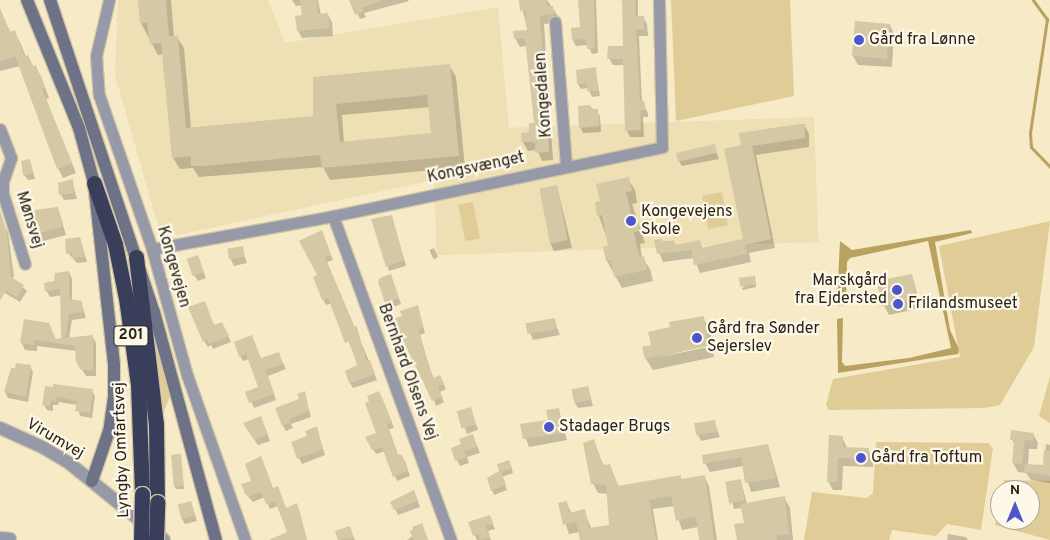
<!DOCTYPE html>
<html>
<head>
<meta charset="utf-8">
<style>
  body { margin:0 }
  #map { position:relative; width:1050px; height:540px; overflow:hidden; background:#f7eac6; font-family:Overpass,sans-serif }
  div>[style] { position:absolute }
  .built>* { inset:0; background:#efdfb4; transform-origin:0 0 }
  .green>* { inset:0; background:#e0cc96; transform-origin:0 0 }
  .water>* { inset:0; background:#b9a160 }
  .shadow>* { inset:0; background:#0003; transform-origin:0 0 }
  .stream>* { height:3px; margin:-1.5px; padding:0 1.5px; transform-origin:1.5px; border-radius:1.5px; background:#b9a160 }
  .building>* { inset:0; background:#d5c8a5; transform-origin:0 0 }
  .roads { filter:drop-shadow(1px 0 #d2c6a6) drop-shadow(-1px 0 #d2c6a6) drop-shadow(0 1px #d2c6a6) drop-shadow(0 -1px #d2c6a6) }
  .minor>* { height:11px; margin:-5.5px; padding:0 5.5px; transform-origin:5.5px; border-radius:5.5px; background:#9599a8 }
  .tertiary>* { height:12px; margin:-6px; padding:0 6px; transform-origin:6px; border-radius:6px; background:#9599a8 }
  .secondary>* { height:12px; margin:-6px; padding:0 6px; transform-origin:6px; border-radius:6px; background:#6d7287 }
  .motorway>* { height:15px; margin:-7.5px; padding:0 7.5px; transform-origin:7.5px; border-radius:7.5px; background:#393f5b }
  .bridges { filter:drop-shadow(1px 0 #d2c6a6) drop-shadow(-1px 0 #d2c6a6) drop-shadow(0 1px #d2c6a6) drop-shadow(0 -1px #d2c6a6) }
  .motorway-bridge>* { height:15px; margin:-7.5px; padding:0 7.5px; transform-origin:7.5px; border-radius:7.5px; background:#393f5b }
  .dots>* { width:14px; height:14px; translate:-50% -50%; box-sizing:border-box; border:2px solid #fdf8ea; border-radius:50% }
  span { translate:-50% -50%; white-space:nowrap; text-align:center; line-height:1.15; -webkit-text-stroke:4.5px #fdf8ea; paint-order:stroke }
  .shield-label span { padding:1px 4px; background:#fdf8ea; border:1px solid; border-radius:4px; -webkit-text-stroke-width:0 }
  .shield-label { font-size:15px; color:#282316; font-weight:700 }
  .poi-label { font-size:16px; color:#282316 }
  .left { translate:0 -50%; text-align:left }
  .right { translate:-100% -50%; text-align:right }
  .street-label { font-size:16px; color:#282316 }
  .north { position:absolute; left:990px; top:480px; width:50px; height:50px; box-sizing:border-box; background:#fdf8ea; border:1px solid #a8a395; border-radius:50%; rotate:0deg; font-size:14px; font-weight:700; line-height:20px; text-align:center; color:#282316 }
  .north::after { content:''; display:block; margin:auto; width:18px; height:22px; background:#4c55cb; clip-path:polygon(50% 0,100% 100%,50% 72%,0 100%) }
</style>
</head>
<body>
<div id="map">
  <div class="built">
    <i style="clip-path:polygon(118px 0,268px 0,285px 43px,498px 7px,512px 163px,173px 236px,159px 229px,115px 75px)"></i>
    <i style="left:814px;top:117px;width:125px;height:382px;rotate:88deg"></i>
  </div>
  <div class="green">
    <i style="clip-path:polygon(671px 0,790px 0,794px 96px,676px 121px)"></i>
    <i style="left:722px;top:192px;width:34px;height:20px;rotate:80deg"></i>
    <i style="left:473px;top:202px;width:37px;height:15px;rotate:79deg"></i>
    <i style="clip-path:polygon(1050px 221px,1034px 347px,1000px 405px,984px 408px,829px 410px,826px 405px,833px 379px,960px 357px,939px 246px)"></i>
    <i style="clip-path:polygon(147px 302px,171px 394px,162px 416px)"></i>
    <i style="clip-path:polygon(1050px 376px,1050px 423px,1039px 416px)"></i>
    <i style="clip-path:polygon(876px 442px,988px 443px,993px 448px,981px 530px,947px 524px,936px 536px,892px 530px,889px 540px,804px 540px,812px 492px,867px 498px,873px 493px)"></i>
    <i style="clip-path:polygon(1004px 480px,1050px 481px,1050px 540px,995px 525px,1000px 502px,1000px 520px,1030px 520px,1030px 490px,1002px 490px)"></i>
  </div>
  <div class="water">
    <i style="clip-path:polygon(971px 230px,972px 233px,935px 242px,950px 330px,959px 349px,958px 354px,838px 373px,837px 319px,843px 318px,842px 362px,845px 366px,909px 358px,951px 348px,928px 241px,850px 258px,847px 262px,846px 304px,839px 306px,837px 302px,840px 241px,852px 250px)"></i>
  </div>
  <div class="shadow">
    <i style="clip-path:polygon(evenodd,139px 0,171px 0,174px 37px,177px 37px,184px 48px,191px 128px,314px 117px,314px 78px,449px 65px,456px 77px,465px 167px,330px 180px,323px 167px,199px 177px,193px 168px,180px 169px,173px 158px,164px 54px,158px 55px,141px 23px,139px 0,430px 107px,432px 134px,344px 142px,342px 115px,430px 107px)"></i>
    <i style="clip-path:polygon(292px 0,318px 0,321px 15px,328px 15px,332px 22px,333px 36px,302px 38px,298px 31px,303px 16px,302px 5px,296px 6px)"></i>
    <i style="clip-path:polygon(351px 0,408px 0,409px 1px,364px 13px,366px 17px,360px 19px)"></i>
    <i style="clip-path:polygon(520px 0,547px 0,558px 16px,558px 23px,544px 24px,553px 160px,542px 161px,537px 150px,528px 151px,523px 142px,523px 134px,530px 133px,535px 124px,527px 46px,520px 47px,515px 38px,528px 31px)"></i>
    <i style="clip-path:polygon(579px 0,596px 0,598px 53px,592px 54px,588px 45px,576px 46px,573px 40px,572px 29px,581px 28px)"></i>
    <i style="clip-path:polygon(620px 0,638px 0,638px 17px,643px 17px,647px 24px,648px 36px,639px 36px,642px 102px,648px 113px,648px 117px,643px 117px,644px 137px,630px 137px,627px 131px,625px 65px,613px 65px,609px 58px,625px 47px,623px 1px)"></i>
    <i style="clip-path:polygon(0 12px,11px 33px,14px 32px,20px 42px,26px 57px,41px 76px,49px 98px,46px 99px,76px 173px,63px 178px,58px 168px,20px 66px,0 71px)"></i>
    <i style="clip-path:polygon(890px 25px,894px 34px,892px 67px,858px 65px,853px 56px)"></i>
    <i style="clip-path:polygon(595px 69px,600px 96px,592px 97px,588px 88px,581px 89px,578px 84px)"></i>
    <i style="clip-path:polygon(590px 106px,600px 116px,601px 132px,583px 133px,580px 127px)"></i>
    <i style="clip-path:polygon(805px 126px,809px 134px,809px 147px,756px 155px,775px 248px,749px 253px,751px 262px,700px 273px,694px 258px,663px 262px,655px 242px,673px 241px,676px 246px,699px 241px,703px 249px,744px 240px,726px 150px)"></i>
    <i style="clip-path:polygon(714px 146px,719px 159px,682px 166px,679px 161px)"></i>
    <i style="clip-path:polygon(30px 161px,35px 179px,28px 180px,24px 175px)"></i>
    <i style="clip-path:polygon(628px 179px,635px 190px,637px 203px,632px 204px,645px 243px,640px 244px,642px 257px,650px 269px,653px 281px,622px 288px,607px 261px,610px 247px,599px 216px,601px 202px)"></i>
    <i style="clip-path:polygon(72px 181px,77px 199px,64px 200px,61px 195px)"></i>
    <i style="clip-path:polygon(557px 187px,572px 248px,554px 251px,550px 243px)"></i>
    <i style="clip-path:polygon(58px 208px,66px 235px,36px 243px,31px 235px,29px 212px)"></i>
    <i style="left:391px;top:216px;width:52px;height:18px;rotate:73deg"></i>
    <i style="clip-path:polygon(4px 225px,8px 232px,14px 277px,11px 278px,27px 291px,20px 302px,5px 293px,0 279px,0 226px)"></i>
    <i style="clip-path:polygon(324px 237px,333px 260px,327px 262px,377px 380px,353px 388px,350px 383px,359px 366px,332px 303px,326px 305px,323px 299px,318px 276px)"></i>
    <i style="clip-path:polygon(80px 238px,87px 262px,77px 263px,68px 253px)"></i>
    <i style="clip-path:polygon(242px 248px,247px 263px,234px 266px,231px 260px)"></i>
    <i style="left:434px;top:248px;width:10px;height:5px;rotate:66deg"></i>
    <i style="clip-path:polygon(197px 256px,206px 278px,198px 281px,194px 275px)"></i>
    <i style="clip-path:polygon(69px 272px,72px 279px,72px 300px,81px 302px,86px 318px,72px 320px,69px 339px,93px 337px,96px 343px,96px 376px,86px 376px,77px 362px,77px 351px,37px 346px,37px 351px,25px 350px,22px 343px,49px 324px,56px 340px,63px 340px,62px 295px,50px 297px,46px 290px)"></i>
    <i style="clip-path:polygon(912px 275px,921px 308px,889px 315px,884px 306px)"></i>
    <i style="clip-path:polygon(391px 276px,401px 304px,390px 308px,386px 302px)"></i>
    <i style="clip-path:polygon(755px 280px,756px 287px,743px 290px,742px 288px)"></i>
    <i style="clip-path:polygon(204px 302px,214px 326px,225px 329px,231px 342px,213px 349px,211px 345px,208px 347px,204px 341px)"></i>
    <i style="clip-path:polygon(418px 307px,425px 333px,420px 335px,430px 369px,434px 379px,440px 376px,446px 389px,440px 392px,444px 402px,436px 406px,404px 317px)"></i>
    <i style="clip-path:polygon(703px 318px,710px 329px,712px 344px,656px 358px,712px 346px,714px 357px,653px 370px,646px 359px,652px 346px)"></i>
    <i style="clip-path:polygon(554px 320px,560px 335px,533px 340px,527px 325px)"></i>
    <i style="clip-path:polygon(252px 337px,261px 359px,278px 353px,286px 369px,268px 376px,276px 400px,254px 408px,247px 392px,260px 388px,249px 359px,243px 361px,240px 356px)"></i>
    <i style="clip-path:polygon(30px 366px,33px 372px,28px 402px,8px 398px,5px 392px)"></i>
    <i style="clip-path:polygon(46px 387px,92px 391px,95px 396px,92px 418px,80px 416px,77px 405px,59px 402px,58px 405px,53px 405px,53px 411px,47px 410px,44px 405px)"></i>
    <i style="clip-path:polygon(588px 387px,593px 406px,578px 408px,575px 403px)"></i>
    <i style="clip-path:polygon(304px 393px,311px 417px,291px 424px,293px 428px,286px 431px,283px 426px)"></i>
    <i style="clip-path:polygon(382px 398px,394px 428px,389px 429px,398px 455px,405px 461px,410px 476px,397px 481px,385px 451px,376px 454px,366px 438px,378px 434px)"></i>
    <i style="left:470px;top:409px;width:22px;height:12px;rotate:68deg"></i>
    <i style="clip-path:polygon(558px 409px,567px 440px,529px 447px,521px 425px,549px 421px)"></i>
    <i style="clip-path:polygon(714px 422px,720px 437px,701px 441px,698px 435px)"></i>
    <i style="clip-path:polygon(263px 423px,270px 441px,258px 445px,244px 424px)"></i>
    <i style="clip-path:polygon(316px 428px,325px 455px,302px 464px,299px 458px)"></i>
    <i style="clip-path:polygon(1033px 434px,1038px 443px,1037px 449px,1029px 449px,1028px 465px,1044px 467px,1046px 444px,1050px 445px,1050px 483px,1031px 480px,1026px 473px,1018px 472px,1013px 463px,1015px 445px,1012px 439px)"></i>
    <i style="clip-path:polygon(473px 436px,480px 453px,467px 457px,469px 463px,460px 466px,457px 460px,463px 445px)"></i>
    <i style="clip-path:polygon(842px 437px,847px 448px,868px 449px,873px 458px,873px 467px,843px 466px,842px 490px,833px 490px,828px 481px)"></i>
    <i style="clip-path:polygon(594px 441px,604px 467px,609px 465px,619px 487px,680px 476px,682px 480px,704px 476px,709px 486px,717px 540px,701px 540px,698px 527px,682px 530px,674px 506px,653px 509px,658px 540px,581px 540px,580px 532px,569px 534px,559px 504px,566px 502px,572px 514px,584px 511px,591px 528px,611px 526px,608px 494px,598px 493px,593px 483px)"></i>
    <i style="clip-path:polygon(768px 445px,780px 487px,751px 492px,743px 466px,710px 472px,705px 463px)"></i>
    <i style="clip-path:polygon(180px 455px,184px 489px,176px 489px,175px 487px)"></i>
    <i style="clip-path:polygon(261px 457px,273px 489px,286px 509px,296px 505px,299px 510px,307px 540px,277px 540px,289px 533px,278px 506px,270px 509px,265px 497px,253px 502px,245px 493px,242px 485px,253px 481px,247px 464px)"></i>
    <i style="clip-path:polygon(498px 465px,511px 466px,513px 473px,502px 477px,507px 490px,494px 495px,488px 480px,501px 472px)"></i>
    <i style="clip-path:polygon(741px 481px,747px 504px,784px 497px,790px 508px,793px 540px,738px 540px,745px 524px,742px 508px,734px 509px,727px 483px)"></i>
    <i style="clip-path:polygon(414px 492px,420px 507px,398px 515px,392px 503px)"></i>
    <i style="clip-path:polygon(191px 502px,197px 521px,185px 524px,182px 519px)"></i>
    <i style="clip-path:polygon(492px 522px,495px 529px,488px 531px,491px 540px,477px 540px,470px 523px)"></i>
    <i style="clip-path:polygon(421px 524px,428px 540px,407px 540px,413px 536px,413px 527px)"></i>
    <i style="clip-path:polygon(349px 527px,355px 540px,340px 540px,336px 532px)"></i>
    <i style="clip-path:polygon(948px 534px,966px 537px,968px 540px,947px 540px)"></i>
  </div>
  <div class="stream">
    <i style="left:1033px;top:0;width:24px;rotate:54deg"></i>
    <i style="left:1047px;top:19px;width:115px;rotate:98.5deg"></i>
    <i style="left:1030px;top:133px;width:14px;rotate:86deg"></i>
    <i style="left:1031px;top:147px;width:28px;rotate:46deg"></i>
  </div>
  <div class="building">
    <i style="clip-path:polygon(evenodd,138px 0,166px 0,169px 36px,178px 36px,186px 128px,313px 116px,313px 77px,450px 64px,459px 156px,322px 168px,320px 155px,205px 166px,191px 166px,191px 156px,172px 158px,161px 43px,150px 44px,147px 23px,140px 23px,138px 0,427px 95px,431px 133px,340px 142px,336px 104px,427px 95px)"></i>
    <i style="clip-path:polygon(300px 0,317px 0,318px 14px,328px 13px,330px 28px,297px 31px,295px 16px,302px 15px)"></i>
    <i style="clip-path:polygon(349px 0,380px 0,380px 1px,362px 8px,364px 11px,355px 15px)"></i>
    <i style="clip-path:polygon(519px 0,546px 0,547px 6px,553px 6px,554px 14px,540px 16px,549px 152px,535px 153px,535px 142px,522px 142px,521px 133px,529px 132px,529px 123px,534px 123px,525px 38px,514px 39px,513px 31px,527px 30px,525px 10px,520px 11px)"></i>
    <i style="clip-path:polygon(578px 0,594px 0,595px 48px,587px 49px,586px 39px,572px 40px,571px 28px,580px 27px)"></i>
    <i style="clip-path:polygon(622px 0,635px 0,635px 16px,644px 16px,644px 29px,636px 29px,640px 101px,644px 101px,645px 105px,645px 110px,640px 110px,641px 130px,625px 131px,623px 59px,607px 59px,608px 46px,623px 46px)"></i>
    <i style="clip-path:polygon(0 8px,10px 32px,15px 30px,24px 56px,28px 55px,33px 66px,36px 65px,45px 88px,42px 89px,72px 163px,57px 169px,15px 56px,0 61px)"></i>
    <i style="left:855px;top:21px;width:35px;height:35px;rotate:5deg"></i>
    <i style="clip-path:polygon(596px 67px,598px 91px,587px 91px,587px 83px,577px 84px,576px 70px)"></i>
    <i style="clip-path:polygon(590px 105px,591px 109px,598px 109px,599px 126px,579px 128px,578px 106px)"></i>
    <i style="clip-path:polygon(799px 124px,805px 124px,805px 138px,752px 146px,771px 239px,745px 245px,747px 254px,694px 265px,691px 250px,657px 254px,654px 240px,662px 239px,663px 242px,674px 240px,675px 245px,700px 240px,701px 248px,743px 239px,724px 149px,741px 145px,739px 133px)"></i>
    <i style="left:715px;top:144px;width:9px;height:40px;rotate:77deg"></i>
    <i style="clip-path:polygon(30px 159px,33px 174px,23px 175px,21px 161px)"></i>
    <i style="clip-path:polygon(629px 177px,632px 191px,626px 192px,632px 218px,637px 217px,640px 231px,634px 232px,639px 257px,644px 256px,647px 270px,614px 277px,611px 260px,606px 261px,603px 247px,608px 246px,602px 215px,597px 216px,595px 202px,600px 201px,596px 184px)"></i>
    <i style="clip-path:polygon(73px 179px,74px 193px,59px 195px,58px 183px)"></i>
    <i style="left:557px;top:185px;width:56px;height:18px;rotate:79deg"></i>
    <i style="clip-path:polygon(58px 207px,62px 227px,30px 235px,27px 211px)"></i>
    <i style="clip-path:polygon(0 210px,7px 233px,11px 277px,24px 285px,17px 298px,6px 291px,0 301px)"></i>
    <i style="clip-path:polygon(392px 215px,404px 260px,386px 267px,371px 219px)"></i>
    <i style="clip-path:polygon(322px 230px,331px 255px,325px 257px,353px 325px,357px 327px,366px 360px,370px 360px,375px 374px,354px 382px,349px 383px,345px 371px,357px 365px,349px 341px,345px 343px,328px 298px,322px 300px,313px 277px,317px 275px,299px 241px)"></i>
    <i style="clip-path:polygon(80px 237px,85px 257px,72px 258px,72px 253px,66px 254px,65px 239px)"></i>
    <i style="left:243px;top:246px;width:11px;height:16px;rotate:80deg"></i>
    <i style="left:198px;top:255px;width:18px;height:12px;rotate:71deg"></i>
    <i style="clip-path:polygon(69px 271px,69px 299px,82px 301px,83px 312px,69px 314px,65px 338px,93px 335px,93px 370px,81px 370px,76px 362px,75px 346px,34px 340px,34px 345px,20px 343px,24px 319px,49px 323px,55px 339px,61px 338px,60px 289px,45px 291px,44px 283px,54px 281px,55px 273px)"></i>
    <i style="clip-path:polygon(391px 274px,399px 298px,385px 303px,378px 282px,380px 278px)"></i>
    <i style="left:912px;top:274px;width:26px;height:36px;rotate:79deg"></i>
    <i style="left:755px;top:276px;width:9px;height:16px;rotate:84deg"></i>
    <i style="clip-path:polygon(205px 301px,214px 325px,222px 322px,229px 336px,209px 344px,208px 340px,203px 342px,188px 307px)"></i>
    <i style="clip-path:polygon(418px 305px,423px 328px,418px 329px,428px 363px,433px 378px,440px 375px,444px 384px,438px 386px,442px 397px,432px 401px,393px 319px,402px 316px,400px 311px)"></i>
    <i style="clip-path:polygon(704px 316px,708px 346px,645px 359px,642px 347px,651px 345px,648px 332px,670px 327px,669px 322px)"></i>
    <i style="left:555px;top:318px;width:11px;height:30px;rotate:80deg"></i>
    <i style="clip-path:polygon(252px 335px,261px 358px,279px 352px,283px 364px,265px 370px,274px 394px,249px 403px,245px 392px,258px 387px,246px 354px,239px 357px,234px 342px)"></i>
    <i style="clip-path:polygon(16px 363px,31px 365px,26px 397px,4px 392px,11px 368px,15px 368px)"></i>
    <i style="clip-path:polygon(53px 384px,93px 389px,90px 413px,75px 411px,77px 401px,56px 397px,56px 401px,51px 400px,50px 406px,42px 405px,45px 386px,53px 387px)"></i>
    <i style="left:588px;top:386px;width:14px;height:17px;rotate:78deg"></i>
    <i style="clip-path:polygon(305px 391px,309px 411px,289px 419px,291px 423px,282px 426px,275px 408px,299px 399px,297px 394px)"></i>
    <i style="clip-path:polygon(379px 391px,392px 422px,387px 424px,397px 454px,402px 455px,408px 471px,393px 477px,382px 447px,372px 450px,365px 437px,376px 433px,365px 403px,369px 401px,367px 396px)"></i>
    <i style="left:471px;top:407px;width:18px;height:15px;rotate:74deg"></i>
    <i style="clip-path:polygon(559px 408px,564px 433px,523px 439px,520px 424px,548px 420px,546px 410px)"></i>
    <i style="clip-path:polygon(261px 416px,268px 435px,254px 440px,243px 423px)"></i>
    <i style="left:715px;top:420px;width:12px;height:21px;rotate:81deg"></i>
    <i style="clip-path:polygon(317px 426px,323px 449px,297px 459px,291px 442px,307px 436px,305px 431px)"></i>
    <i style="clip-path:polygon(1011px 430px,1034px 433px,1033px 441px,1025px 440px,1022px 464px,1012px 463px,1014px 440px,1010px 440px)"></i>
    <i style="clip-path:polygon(473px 434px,477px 447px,464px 451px,466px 457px,455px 461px,451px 448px,461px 444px,459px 439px)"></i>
    <i style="clip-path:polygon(829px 435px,843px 436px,843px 447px,869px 448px,868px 459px,838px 458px,837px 482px,827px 482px)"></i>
    <i style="clip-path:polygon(594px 439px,600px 458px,604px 465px,610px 464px,618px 486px,681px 475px,681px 479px,705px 475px,714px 540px,699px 540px,696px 517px,676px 521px,671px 496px,649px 500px,656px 540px,580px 540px,576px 522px,563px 525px,558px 503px,567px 501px,569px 513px,585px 509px,589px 528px,609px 525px,606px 485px,591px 484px,583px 443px)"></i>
    <i style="clip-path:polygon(768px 444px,776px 478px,745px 483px,741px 457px,703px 464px,702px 455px)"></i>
    <i style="clip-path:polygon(1044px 450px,1050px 451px,1050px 476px,1024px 472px,1025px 464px,1043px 465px)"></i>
    <i style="left:181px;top:454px;width:32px;height:10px;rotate:85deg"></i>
    <i style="clip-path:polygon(261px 456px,273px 488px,278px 486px,286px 508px,297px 503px,307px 540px,269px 540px,287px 532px,275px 501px,266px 504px,261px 492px,248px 497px,241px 484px,251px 481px,245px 464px)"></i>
    <i style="clip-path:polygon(509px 460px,512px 468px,501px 472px,506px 485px,491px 491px,487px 478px,499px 471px,497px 464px)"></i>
    <i style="left:741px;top:479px;width:22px;height:16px;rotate:80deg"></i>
    <i style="clip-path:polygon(414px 490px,418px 501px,394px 510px,390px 502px)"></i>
    <i style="clip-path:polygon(785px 496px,789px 534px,776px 536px,777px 540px,737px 540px,734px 524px,744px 523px,740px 504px)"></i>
    <i style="left:191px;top:501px;width:15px;height:14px;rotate:74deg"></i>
    <i style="clip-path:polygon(490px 515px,493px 523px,486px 526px,490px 538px,480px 540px,478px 534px,473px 536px,468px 522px)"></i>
    <i style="clip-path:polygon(422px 523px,428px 540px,413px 540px,410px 531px)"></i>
    <i style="clip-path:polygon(350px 526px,354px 538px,338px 540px,335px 531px)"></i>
  </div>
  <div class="roads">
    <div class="minor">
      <i style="left:109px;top:0;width:57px;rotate:103.1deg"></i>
      <i style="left:96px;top:56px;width:39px;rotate:86deg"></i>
      <i style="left:99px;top:95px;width:163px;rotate:71deg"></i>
      <i style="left:152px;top:249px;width:131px;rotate:74.5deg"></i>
      <i style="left:187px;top:375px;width:175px;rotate:70.6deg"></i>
      <i style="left:555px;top:22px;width:143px;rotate:85.6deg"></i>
      <i style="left:0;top:129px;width:31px;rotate:69deg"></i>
      <i style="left:11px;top:158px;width:24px;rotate:109deg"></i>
      <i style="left:3px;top:181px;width:13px;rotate:90deg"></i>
      <i style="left:3px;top:194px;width:73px;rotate:72.6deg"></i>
      <i style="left:333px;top:216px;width:345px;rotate:70deg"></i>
      <i style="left:152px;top:249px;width:184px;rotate:-10.3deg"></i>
      <i style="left:333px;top:216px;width:336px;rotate:-11.8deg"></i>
      <i style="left:662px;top:147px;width:147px;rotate:-91.2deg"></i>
      <i style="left:0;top:537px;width:10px;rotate:6deg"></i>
    </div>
    <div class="tertiary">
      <i style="left:0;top:428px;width:48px;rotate:24.4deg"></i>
      <i style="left:44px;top:448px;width:29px;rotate:31deg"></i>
      <i style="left:69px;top:463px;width:122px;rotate:39deg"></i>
    </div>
    <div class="secondary">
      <i style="left:27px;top:0;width:138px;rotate:67.9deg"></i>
      <i style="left:79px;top:128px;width:57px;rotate:74.7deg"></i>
      <i style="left:94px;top:183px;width:183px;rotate:83.7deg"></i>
      <i style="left:114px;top:365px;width:32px;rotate:90deg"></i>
      <i style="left:114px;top:397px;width:34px;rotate:98deg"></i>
      <i style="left:109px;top:431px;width:53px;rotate:108.8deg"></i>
      <i style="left:50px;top:0;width:329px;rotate:71.6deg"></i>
      <i style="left:154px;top:312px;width:236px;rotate:74.8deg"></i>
    </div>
    <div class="motorway">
      <i style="left:94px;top:183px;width:65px;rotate:71deg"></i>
      <i style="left:115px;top:244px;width:55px;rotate:78.5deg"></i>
      <i style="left:126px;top:298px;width:87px;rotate:82.1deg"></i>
      <i style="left:138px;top:384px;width:110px;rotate:87.9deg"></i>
      <i style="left:136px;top:257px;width:168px;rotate:83.2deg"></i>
      <i style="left:156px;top:424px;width:78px;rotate:89.3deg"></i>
    </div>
  </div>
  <div class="bridges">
    <div class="motorway-bridge">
      <i style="left:141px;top:540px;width:46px;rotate:-88.8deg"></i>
      <i style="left:156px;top:540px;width:38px;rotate:-88deg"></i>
    </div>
  </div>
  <div class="dots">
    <i style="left:859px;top:40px;background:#4c55cb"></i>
    <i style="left:631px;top:221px;background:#4c55cb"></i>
    <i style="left:897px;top:290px;background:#4c55cb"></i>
    <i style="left:898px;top:304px;background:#4c55cb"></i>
    <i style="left:697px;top:338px;background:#4c55cb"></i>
    <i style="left:549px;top:427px;background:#4c55cb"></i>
    <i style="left:861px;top:458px;background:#4c55cb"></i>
  </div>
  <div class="shield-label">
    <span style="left:131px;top:336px">201</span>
  </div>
  <div class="poi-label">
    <span class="left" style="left:869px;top:40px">Gård fra Lønne</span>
    <span class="left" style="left:641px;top:221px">Kongevejens<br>Skole</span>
    <span class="right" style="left:887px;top:290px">Marskgård<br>fra Ejdersted</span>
    <span class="left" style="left:908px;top:304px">Frilandsmuseet</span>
    <span class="left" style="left:707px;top:338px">Gård fra Sønder<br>Sejerslev</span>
    <span class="left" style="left:559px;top:427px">Stadager Brugs</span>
    <span class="left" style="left:871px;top:458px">Gård fra Toftum</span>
  </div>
  <div class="street-label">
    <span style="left:544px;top:95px;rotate:-94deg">Kongedalen</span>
    <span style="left:476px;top:168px;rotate:-12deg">Kongsvænget</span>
    <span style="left:29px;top:220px;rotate:73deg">Mønsvej</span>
    <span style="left:173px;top:267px;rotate:74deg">Kongevejen</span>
    <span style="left:407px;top:372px;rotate:70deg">Bernhard Olsens Vej</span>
    <span style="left:55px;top:439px;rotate:30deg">Virumvej</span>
    <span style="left:122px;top:450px;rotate:-92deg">Lyngby Omfartsvej</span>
  </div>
  <div class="north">N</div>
</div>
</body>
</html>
